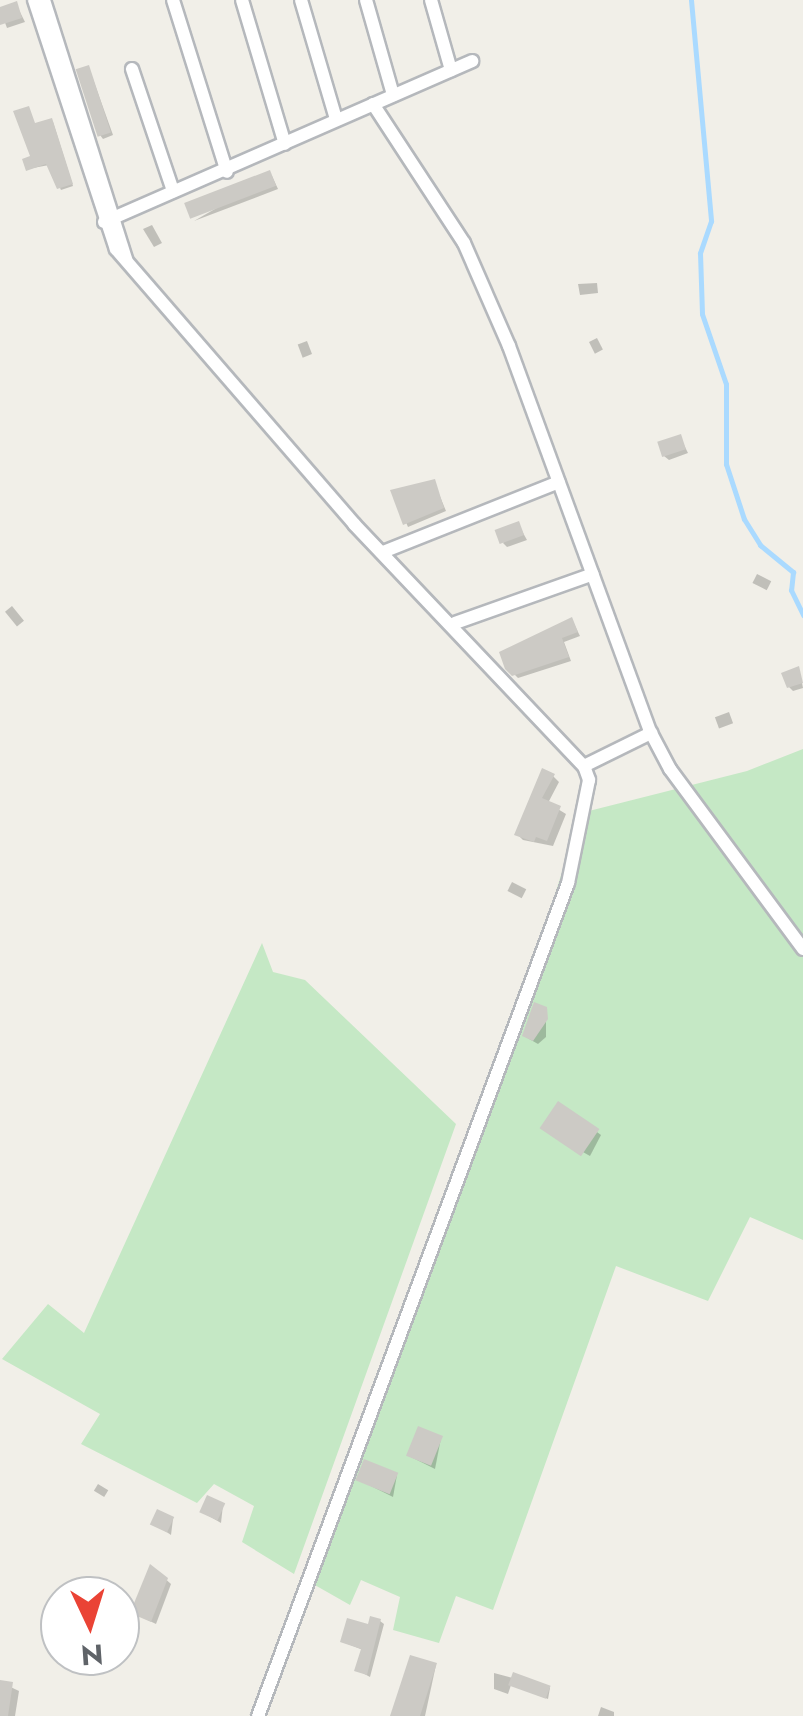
<!DOCTYPE html>
<html>
<head>
<meta charset="utf-8">
<style>
  body { margin:0 }
  #map { position:relative; width:803px; height:1716px; overflow:hidden; background:#f1efe8; font-family:Jost,sans-serif }
  div>[style] { position:absolute }
  .green>* { inset:0; background:#c5e8c5 }
  .shadow>* { inset:0; background:#0003; transform-origin:0 0 }
  .stream>* { height:5px; margin:-2.5px; padding:0 2.5px; transform-origin:2.5px; border-radius:2.5px; background:#aadaff }
  .building>* { inset:0; background:#cccac5; transform-origin:0 0 }
  .roads { filter:drop-shadow(2px 0 #b5b8bc) drop-shadow(-2px 0 #b5b8bc) drop-shadow(0 2px #b5b8bc) drop-shadow(0 -2px #b5b8bc) }
  .minor>* { height:12px; margin:-6px; padding:0 6px; transform-origin:6px; border-radius:6px; background:#fff }
  span { translate:-50% -50%; white-space:nowrap; text-align:center; line-height:1.15; -webkit-text-stroke:10px #fff; paint-order:stroke }
  .north { position:absolute; left:40px; top:1576px; width:100px; height:100px; box-sizing:border-box; background:#fff; border:2px solid #bfc1c3; border-radius:50%; rotate:176deg; font-size:28px; font-weight:700; line-height:40px; text-align:center; color:#5f6368 }
  .north::after { content:''; display:block; margin:auto; width:35px; height:45px; background:#ea4335; clip-path:polygon(50% 0,100% 100%,50% 72%,0 100%) }
</style>
</head>
<body>
<div id="map">
  <div class="green">
    <i style="clip-path:polygon(803px 749px,803px 1240px,750px 1217px,708px 1301px,616px 1266px,493px 1610px,456px 1596px,439px 1643px,393px 1630px,400px 1597px,361px 1580px,350px 1605px,306px 1580px,528px 978px,581px 813px,747px 771px)"></i>
    <i style="clip-path:polygon(262px 943px,273px 972px,305px 980px,456px 1124px,294px 1574px,242px 1542px,254px 1506px,214px 1484px,197px 1503px,81px 1444px,100px 1414px,2px 1359px,48px 1304px,84px 1333px)"></i>
  </div>
  <div class="shadow">
    <i style="clip-path:polygon(16px 4px,25px 22px,7px 28px,0 9px)"></i>
    <i style="clip-path:polygon(89px 68px,113px 135px,103px 139px,100px 135px)"></i>
    <i style="clip-path:polygon(53px 122px,73px 186px,61px 190px,49px 165px,28px 169px,35px 126px)"></i>
    <i style="clip-path:polygon(272px 176px,278px 189px,194px 221px)"></i>
    <i style="clip-path:polygon(152px 225px,162px 243px,154px 247px,143px 229px)"></i>
    <i style="clip-path:polygon(597px 283px,598px 293px,580px 295px,578px 284px)"></i>
    <i style="left:597px;top:338px;width:13px;height:9px;rotate:63deg"></i>
    <i style="left:307px;top:341px;width:14px;height:10px;rotate:69deg"></i>
    <i style="clip-path:polygon(680px 437px,688px 453px,669px 460px,664px 456px)"></i>
    <i style="clip-path:polygon(434px 482px,446px 511px,408px 527px,393px 492px)"></i>
    <i style="clip-path:polygon(518px 524px,527px 540px,507px 547px,503px 543px)"></i>
    <i style="left:757px;top:574px;width:16px;height:10px;rotate:27deg"></i>
    <i style="left:12px;top:606px;width:19px;height:9px;rotate:51deg"></i>
    <i style="clip-path:polygon(572px 620px,580px 636px,564px 642px,571px 661px,518px 678px,514px 674px)"></i>
    <i style="clip-path:polygon(799px 669px,803px 688px,793px 691px,789px 687px)"></i>
    <i style="left:729px;top:712px;width:12px;height:15px;rotate:70deg"></i>
    <i style="clip-path:polygon(553px 776px,559px 782px,548px 803px,566px 814px,553px 846px,523px 840px,517px 834px)"></i>
    <i style="left:512px;top:882px;width:16px;height:10px;rotate:27deg"></i>
    <i style="clip-path:polygon(546px 1009px,546px 1037px,538px 1044px,524px 1036px)"></i>
    <i style="clip-path:polygon(559px 1104px,601px 1135px,590px 1156px,549px 1133px)"></i>
    <i style="clip-path:polygon(441px 1438px,435px 1469px,409px 1456px)"></i>
    <i style="clip-path:polygon(397px 1475px,393px 1497px,359px 1480px)"></i>
    <i style="left:98px;top:1484px;width:12px;height:8px;rotate:31deg"></i>
    <i style="clip-path:polygon(223px 1505px,221px 1523px,202px 1512px)"></i>
    <i style="clip-path:polygon(173px 1519px,171px 1535px,153px 1523px)"></i>
    <i style="clip-path:polygon(152px 1567px,171px 1584px,156px 1624px,133px 1613px)"></i>
    <i style="clip-path:polygon(380px 1621px,384px 1624px,370px 1677px,357px 1670px,363px 1650px,343px 1642px)"></i>
    <i style="clip-path:polygon(436px 1665px,425px 1716px,393px 1716px)"></i>
    <i style="clip-path:polygon(494px 1673px,550px 1688px,548px 1699px,511px 1685px,508px 1694px,494px 1689px)"></i>
    <i style="clip-path:polygon(0 1682px,19px 1691px,15px 1716px,0 1716px)"></i>
    <i style="clip-path:polygon(601px 1707px,614px 1712px,614px 1716px,598px 1716px)"></i>
  </div>
  <div class="stream">
    <i style="left:691px;top:0;width:222px;rotate:84.8deg"></i>
    <i style="left:711px;top:221px;width:34px;rotate:109deg"></i>
    <i style="left:700px;top:253px;width:61px;rotate:88.1deg"></i>
    <i style="left:702px;top:314px;width:74px;rotate:71.1deg"></i>
    <i style="left:726px;top:384px;width:80px;rotate:90deg"></i>
    <i style="left:726px;top:464px;width:58px;rotate:71.9deg"></i>
    <i style="left:744px;top:519px;width:31px;rotate:58deg"></i>
    <i style="left:760px;top:545px;width:43px;rotate:39.3deg"></i>
    <i style="left:793px;top:572px;width:18px;rotate:96deg"></i>
    <i style="left:791px;top:590px;width:28px;rotate:64deg"></i>
  </div>
  <div class="building">
    <i style="clip-path:polygon(17px 1px,22px 18px,0 25px,0 7px)"></i>
    <i style="left:89px;top:65px;width:71px;height:14px;rotate:72deg"></i>
    <i style="clip-path:polygon(29px 106px,35px 123px,52px 118px,73px 184px,57px 189px,46px 164px,26px 171px,22px 159px,30px 156px,13px 111px)"></i>
    <i style="left:270px;top:170px;width:17px;height:92px;rotate:69deg"></i>
    <i style="left:681px;top:434px;width:16px;height:25px;rotate:72deg"></i>
    <i style="clip-path:polygon(435px 479px,444px 508px,403px 525px,390px 490px)"></i>
    <i style="left:519px;top:521px;width:15px;height:26px;rotate:70deg"></i>
    <i style="clip-path:polygon(572px 617px,578px 632px,562px 638px,569px 657px,512px 676px,505px 669px,499px 652px)"></i>
    <i style="clip-path:polygon(799px 666px,803px 683px,787px 688px,781px 673px)"></i>
    <i style="clip-path:polygon(542px 768px,555px 774px,542px 798px,561px 806px,547px 841px,536px 837px,534px 842px,514px 835px)"></i>
    <i style="clip-path:polygon(534px 1002px,547px 1007px,548px 1019px,533px 1041px,522px 1036px)"></i>
    <i style="left:558px;top:1101px;width:50px;height:33px;rotate:34deg"></i>
    <i style="left:418px;top:1426px;width:27px;height:32px;rotate:22deg"></i>
    <i style="left:364px;top:1459px;width:37px;height:23px;rotate:22deg"></i>
    <i style="left:207px;top:1495px;width:20px;height:19px;rotate:24deg"></i>
    <i style="left:157px;top:1509px;width:19px;height:17px;rotate:25deg"></i>
    <i style="clip-path:polygon(150px 1564px,168px 1578px,151px 1622px,130px 1613px)"></i>
    <i style="clip-path:polygon(370px 1616px,381px 1619px,367px 1675px,354px 1671px,361px 1649px,340px 1642px,347px 1618px,368px 1624px)"></i>
    <i style="clip-path:polygon(410px 1655px,437px 1663px,420px 1716px,390px 1716px)"></i>
    <i style="left:513px;top:1672px;width:40px;height:14px;rotate:20deg"></i>
    <i style="clip-path:polygon(0 1680px,13px 1682px,8px 1716px,0 1716px)"></i>
  </div>
  <div class="roads">
    <div class="minor">
      <i style="left:34px;top:0;width:262px;rotate:71.8deg"></i>
      <i style="left:116px;top:249px;width:364px;rotate:49.1deg"></i>
      <i style="left:354px;top:524px;width:334px;rotate:46.5deg"></i>
      <i style="left:584px;top:766px;width:15px;rotate:70deg"></i>
      <i style="left:589px;top:780px;width:105px;rotate:101.5deg"></i>
      <i style="left:568px;top:883px;width:889px;rotate:110.41deg"></i>
      <i style="left:44px;top:0;width:272px;rotate:72.4deg"></i>
      <i style="left:173px;top:0;width:180px;rotate:72.6deg"></i>
      <i style="left:242px;top:0;width:150px;rotate:73.4deg"></i>
      <i style="left:301px;top:0;width:124px;rotate:73.6deg"></i>
      <i style="left:366px;top:0;width:99px;rotate:74.1deg"></i>
      <i style="left:431px;top:0;width:73px;rotate:74.1deg"></i>
      <i style="left:132px;top:69px;width:129px;rotate:71.4deg"></i>
      <i style="left:373px;top:104px;width:166px;rotate:56.8deg"></i>
      <i style="left:464px;top:243px;width:112px;rotate:66.4deg"></i>
      <i style="left:509px;top:346px;width:412px;rotate:69.9deg"></i>
      <i style="left:651px;top:733px;width:41px;rotate:62.2deg"></i>
      <i style="left:670px;top:769px;width:224px;rotate:53.5deg"></i>
      <i style="left:104px;top:222px;width:402px;rotate:-23.6deg"></i>
      <i style="left:383px;top:552px;width:189px;rotate:-21.7deg"></i>
      <i style="left:455px;top:623px;width:146px;rotate:-19.5deg"></i>
      <i style="left:584px;top:766px;width:75px;rotate:-26.2deg"></i>
    </div>
  </div>
  <div class="north">N</div>
</div>
</body>
</html>
